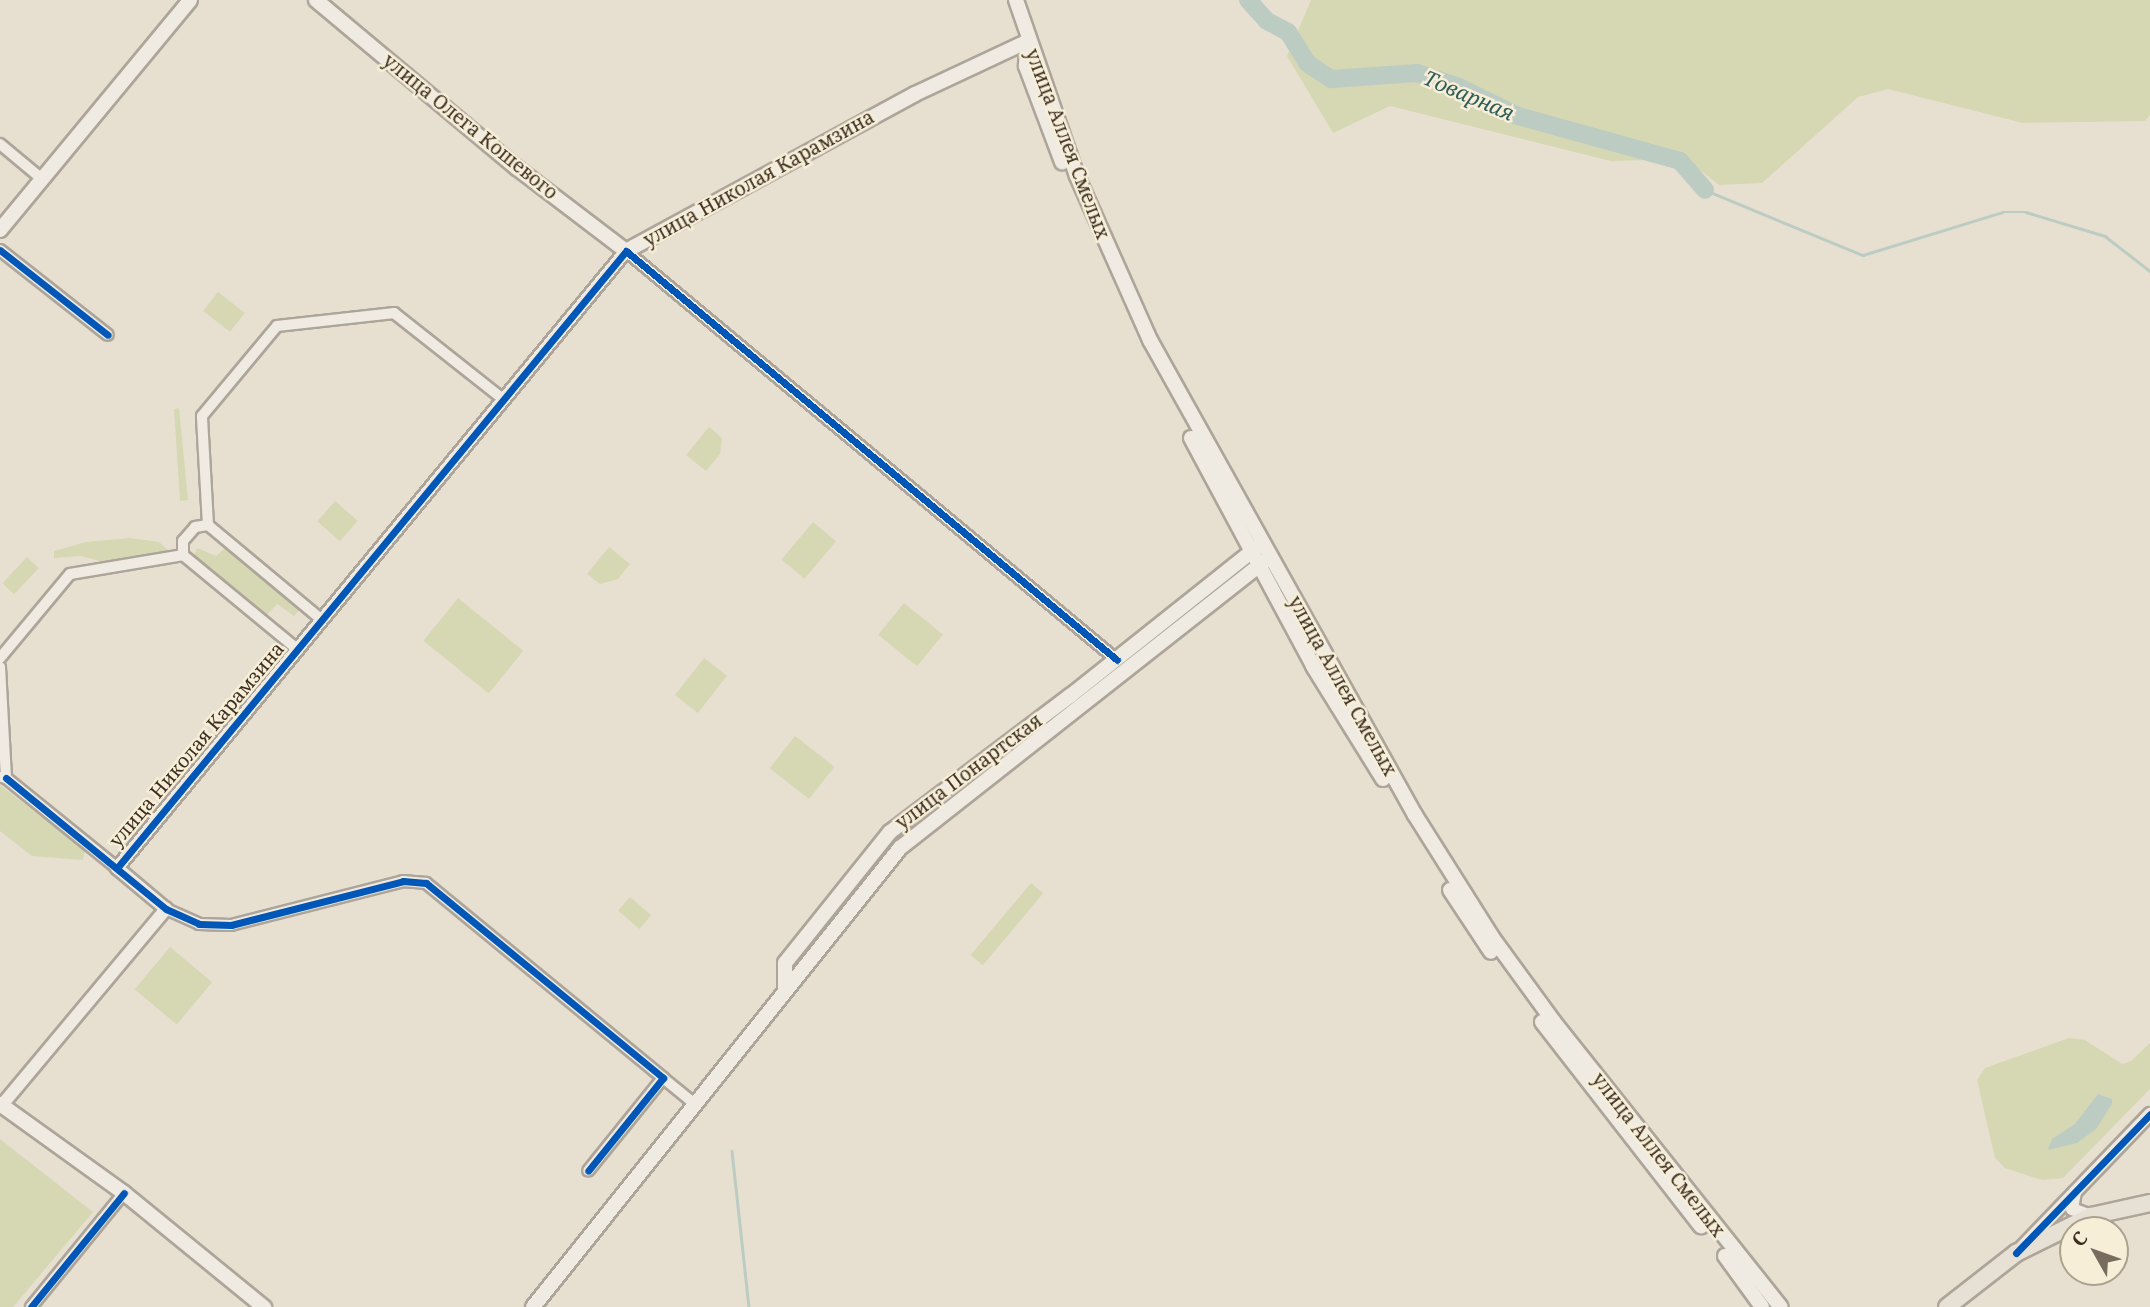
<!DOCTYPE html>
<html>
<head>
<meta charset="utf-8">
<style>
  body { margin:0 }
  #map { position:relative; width:2150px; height:1307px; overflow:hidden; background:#e7e0d1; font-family:"Noto Serif",serif }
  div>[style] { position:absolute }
  .green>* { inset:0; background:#d6d7b3; transform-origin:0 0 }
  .water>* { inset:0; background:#bcccc2 }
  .stream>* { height:2.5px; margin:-1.25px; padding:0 1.25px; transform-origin:1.25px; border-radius:1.25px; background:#bcccc2 }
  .river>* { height:18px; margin:-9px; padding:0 9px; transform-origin:9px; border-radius:9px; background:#bcccc2 }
  .roads { filter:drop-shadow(2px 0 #ada599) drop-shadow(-2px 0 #ada599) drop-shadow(0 2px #ada599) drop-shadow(0 -2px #ada599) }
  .minor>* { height:10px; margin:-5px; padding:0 5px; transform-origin:5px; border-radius:5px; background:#efebe3 }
  .tertiary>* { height:12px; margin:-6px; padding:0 6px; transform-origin:6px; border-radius:6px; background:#efebe3 }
  .secondary>* { height:14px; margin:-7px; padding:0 7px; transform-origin:7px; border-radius:7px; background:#efebe3 }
  .primary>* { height:16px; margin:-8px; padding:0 8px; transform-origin:8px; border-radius:8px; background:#e6e1d4 }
  .cycleway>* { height:7px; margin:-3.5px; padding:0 3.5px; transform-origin:3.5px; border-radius:3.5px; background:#0057b8 }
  span { translate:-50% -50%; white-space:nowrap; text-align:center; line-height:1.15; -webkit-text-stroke:5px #f7eed8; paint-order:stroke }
  .street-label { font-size:19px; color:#3d2e20 }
  .water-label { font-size:21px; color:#2f5d5a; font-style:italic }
  .north { position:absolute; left:2059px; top:1216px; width:70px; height:70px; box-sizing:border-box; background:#f7eed8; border:2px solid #ada18e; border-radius:50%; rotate:310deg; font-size:19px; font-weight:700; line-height:28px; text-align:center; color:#3d2e20 }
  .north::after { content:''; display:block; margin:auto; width:24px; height:32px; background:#786c5e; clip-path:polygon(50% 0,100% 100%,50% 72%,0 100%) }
</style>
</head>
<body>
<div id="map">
  <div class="green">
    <i style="clip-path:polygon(1311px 0,2150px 0,2150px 115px,2145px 121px,2023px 123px,1888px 89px,1858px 97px,1762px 183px,1719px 185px,1686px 159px,1611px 161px,1390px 106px,1333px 133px,1287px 56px)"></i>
    <i style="left:218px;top:292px;width:34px;height:24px;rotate:38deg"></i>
    <i style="clip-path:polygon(179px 408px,188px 500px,180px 501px,174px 409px)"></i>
    <i style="clip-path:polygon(709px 427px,722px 438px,720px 454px,706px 471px,686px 455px)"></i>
    <i style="left:335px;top:501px;width:30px;height:27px;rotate:41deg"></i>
    <i style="left:813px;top:522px;width:30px;height:49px;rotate:40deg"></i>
    <i style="clip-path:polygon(130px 538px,159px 542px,169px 551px,107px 563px,81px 556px,54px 558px,54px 551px,86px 542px)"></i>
    <i style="clip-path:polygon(228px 546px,301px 608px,294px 616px,277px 604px,265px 617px,194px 557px,197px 548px,216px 556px)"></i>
    <i style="clip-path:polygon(609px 547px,630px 564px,618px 579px,600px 584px,587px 574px)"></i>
    <i style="left:27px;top:557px;width:16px;height:36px;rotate:43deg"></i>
    <i style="left:458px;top:598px;width:84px;height:55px;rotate:39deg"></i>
    <i style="left:904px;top:603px;width:50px;height:41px;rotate:39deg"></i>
    <i style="left:704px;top:658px;width:29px;height:47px;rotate:38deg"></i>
    <i style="left:795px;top:736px;width:50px;height:41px;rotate:38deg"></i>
    <i style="clip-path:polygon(0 785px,85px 850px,83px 860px,32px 856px,0 831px)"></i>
    <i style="left:1031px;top:883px;width:16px;height:94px;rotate:40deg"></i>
    <i style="left:630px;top:897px;width:28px;height:18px;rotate:41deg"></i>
    <i style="left:170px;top:947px;width:55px;height:55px;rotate:40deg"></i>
    <i style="clip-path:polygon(2069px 1038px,2085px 1040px,2122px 1064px,2131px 1061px,2150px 1043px,2150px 1089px,2063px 1178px,2042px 1180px,2005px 1168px,1995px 1158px,1977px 1080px,1985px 1068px)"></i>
    <i style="clip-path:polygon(0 1139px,93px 1212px,13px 1307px,0 1307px)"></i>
  </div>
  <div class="water">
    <i style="clip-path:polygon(2098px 1094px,2112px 1099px,2112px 1104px,2096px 1129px,2077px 1143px,2048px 1150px,2052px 1139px,2075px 1124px)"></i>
  </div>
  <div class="stream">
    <i style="left:1705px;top:190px;width:171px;rotate:22.4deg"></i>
    <i style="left:1863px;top:255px;width:146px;rotate:-17.1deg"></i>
    <i style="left:2003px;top:212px;width:23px"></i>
    <i style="left:2026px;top:212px;width:83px;rotate:16.9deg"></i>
    <i style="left:2105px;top:236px;width:57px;rotate:37.9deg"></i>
    <i style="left:732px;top:1151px;width:157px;rotate:83.8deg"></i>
  </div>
  <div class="river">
    <i style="left:1248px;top:0;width:28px;rotate:48deg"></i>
    <i style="left:1267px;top:21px;width:24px;rotate:28deg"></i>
    <i style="left:1288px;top:32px;width:36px;rotate:58deg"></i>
    <i style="left:1307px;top:63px;width:29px;rotate:34deg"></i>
    <i style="left:1331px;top:79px;width:86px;rotate:-4deg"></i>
    <i style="left:1417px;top:73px;width:44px;rotate:18.4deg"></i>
    <i style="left:1459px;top:87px;width:66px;rotate:26.2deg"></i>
    <i style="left:1518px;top:116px;width:168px;rotate:15.5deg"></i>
    <i style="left:1680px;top:161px;width:38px;rotate:49deg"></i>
  </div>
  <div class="roads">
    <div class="minor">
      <i style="left:0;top:144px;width:55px;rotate:39.8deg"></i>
      <i style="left:0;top:250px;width:137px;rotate:38.2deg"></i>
      <i style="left:626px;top:251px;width:639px;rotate:39.79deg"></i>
      <i style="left:208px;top:525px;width:148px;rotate:39.8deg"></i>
      <i style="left:183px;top:555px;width:148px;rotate:39.5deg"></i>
      <i style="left:0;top:658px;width:109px;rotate:-50.2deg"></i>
      <i style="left:70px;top:574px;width:115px;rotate:-9.5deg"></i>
      <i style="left:183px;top:555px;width:14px;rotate:-90deg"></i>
      <i style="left:183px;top:541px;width:18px;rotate:-49deg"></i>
      <i style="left:195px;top:527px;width:13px;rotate:-9deg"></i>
      <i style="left:208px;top:525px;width:109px;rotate:-93.2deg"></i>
      <i style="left:202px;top:416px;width:117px;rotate:-50.2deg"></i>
      <i style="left:277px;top:326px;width:118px;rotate:-6.3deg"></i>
      <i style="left:394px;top:313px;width:139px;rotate:38.3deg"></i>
      <i style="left:0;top:667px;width:111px;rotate:86.9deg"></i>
      <i style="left:6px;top:778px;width:4px;rotate:-166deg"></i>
      <i style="left:6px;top:778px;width:143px;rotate:39deg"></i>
      <i style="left:166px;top:909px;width:36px;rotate:24deg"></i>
      <i style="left:199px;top:924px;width:32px;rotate:2deg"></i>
      <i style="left:231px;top:925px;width:178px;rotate:-14.3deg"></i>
      <i style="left:403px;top:881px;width:23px;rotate:5deg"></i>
      <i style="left:426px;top:883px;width:307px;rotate:39.4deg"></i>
      <i style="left:663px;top:1078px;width:119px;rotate:128.9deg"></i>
      <i style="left:663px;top:1078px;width:43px;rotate:39.3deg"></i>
      <i style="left:31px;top:1307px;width:147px;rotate:-50.8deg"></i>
    </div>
    <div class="tertiary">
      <i style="left:2px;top:1105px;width:256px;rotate:-50.1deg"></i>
      <i style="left:166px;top:909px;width:64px;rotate:-140.1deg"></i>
      <i style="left:117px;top:868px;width:800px;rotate:-50.48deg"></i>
      <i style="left:2075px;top:1192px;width:17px;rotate:100deg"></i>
      <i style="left:2072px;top:1209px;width:20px;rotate:20deg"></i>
      <i style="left:2022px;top:1247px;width:185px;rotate:-46.1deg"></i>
    </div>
    <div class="secondary">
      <i style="left:316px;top:0;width:262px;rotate:39.9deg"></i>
      <i style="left:517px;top:168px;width:137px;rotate:37.3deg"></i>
      <i style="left:626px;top:251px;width:329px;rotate:-28.5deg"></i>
      <i style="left:915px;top:94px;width:125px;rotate:-25.1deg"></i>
      <i style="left:1016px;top:0;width:186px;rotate:70.9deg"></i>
      <i style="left:1077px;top:176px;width:180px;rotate:66deg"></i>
      <i style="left:1150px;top:340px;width:544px;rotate:60.84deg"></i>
      <i style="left:1415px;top:815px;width:144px;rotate:57.7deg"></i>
      <i style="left:1492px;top:937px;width:105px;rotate:53.9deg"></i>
      <i style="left:1554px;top:1022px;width:364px;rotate:51.5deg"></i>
      <i style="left:1028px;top:41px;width:25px;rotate:95deg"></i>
      <i style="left:1026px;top:66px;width:103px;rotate:69.4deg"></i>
      <i style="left:0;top:230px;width:298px;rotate:-50.4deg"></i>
      <i style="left:1191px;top:438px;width:259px;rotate:61.8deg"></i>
      <i style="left:1313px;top:666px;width:133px;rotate:58.2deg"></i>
      <i style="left:1450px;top:890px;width:74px;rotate:56.5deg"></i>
      <i style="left:785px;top:991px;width:28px;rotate:-90deg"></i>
      <i style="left:785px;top:963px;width:168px;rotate:-51.3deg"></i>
      <i style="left:890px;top:832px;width:226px;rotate:-37.1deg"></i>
      <i style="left:1070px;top:696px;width:238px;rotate:-38.5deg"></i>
      <i style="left:1542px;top:1022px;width:259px;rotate:52.1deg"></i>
      <i style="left:0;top:1104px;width:153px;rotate:35.7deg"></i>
      <i style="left:124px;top:1193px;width:181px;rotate:39.2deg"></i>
      <i style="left:1725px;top:1256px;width:63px;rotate:54deg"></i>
      <i style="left:533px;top:1307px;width:588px;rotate:-51.36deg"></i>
      <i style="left:900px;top:848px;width:464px;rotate:-38.2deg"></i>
    </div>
    <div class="primary">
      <i style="left:1947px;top:1307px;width:88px;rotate:-38deg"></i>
      <i style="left:2016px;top:1253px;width:84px;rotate:-26.3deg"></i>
      <i style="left:2091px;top:1216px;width:60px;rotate:-12.4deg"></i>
    </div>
  </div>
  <div class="cycleway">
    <i style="left:0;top:250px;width:137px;rotate:38.2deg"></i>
    <i style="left:6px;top:778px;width:207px;rotate:39.3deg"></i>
    <i style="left:166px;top:909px;width:36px;rotate:24deg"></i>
    <i style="left:199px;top:924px;width:32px;rotate:2deg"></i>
    <i style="left:231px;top:925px;width:178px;rotate:-14.3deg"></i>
    <i style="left:403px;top:881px;width:23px;rotate:5deg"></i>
    <i style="left:426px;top:883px;width:307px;rotate:39.4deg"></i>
    <i style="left:663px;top:1078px;width:119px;rotate:128.9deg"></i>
    <i style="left:117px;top:868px;width:800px;rotate:-50.48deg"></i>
    <i style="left:626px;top:251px;width:639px;rotate:39.79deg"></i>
    <i style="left:2016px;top:1253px;width:193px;rotate:-46deg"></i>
    <i style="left:31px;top:1307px;width:147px;rotate:-50.8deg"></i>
  </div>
  <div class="street-label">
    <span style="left:470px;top:127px;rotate:39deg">улица Олега Кошевого</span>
    <span style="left:1067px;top:144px;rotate:69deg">улица Аллея Смелых</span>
    <span style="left:759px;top:179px;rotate:-29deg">улица Николая Карамзина</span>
    <span style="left:1342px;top:686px;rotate:61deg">улица Аллея Смелых</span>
    <span style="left:197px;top:745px;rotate:-50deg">улица Николая Карамзина</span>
    <span style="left:969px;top:772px;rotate:-37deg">улица Понартская</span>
    <span style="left:1658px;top:1155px;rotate:52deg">улица Аллея Смелых</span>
  </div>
  <div class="water-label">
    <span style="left:1469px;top:95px;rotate:23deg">Товарная</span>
  </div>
  <div class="north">С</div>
</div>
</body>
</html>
